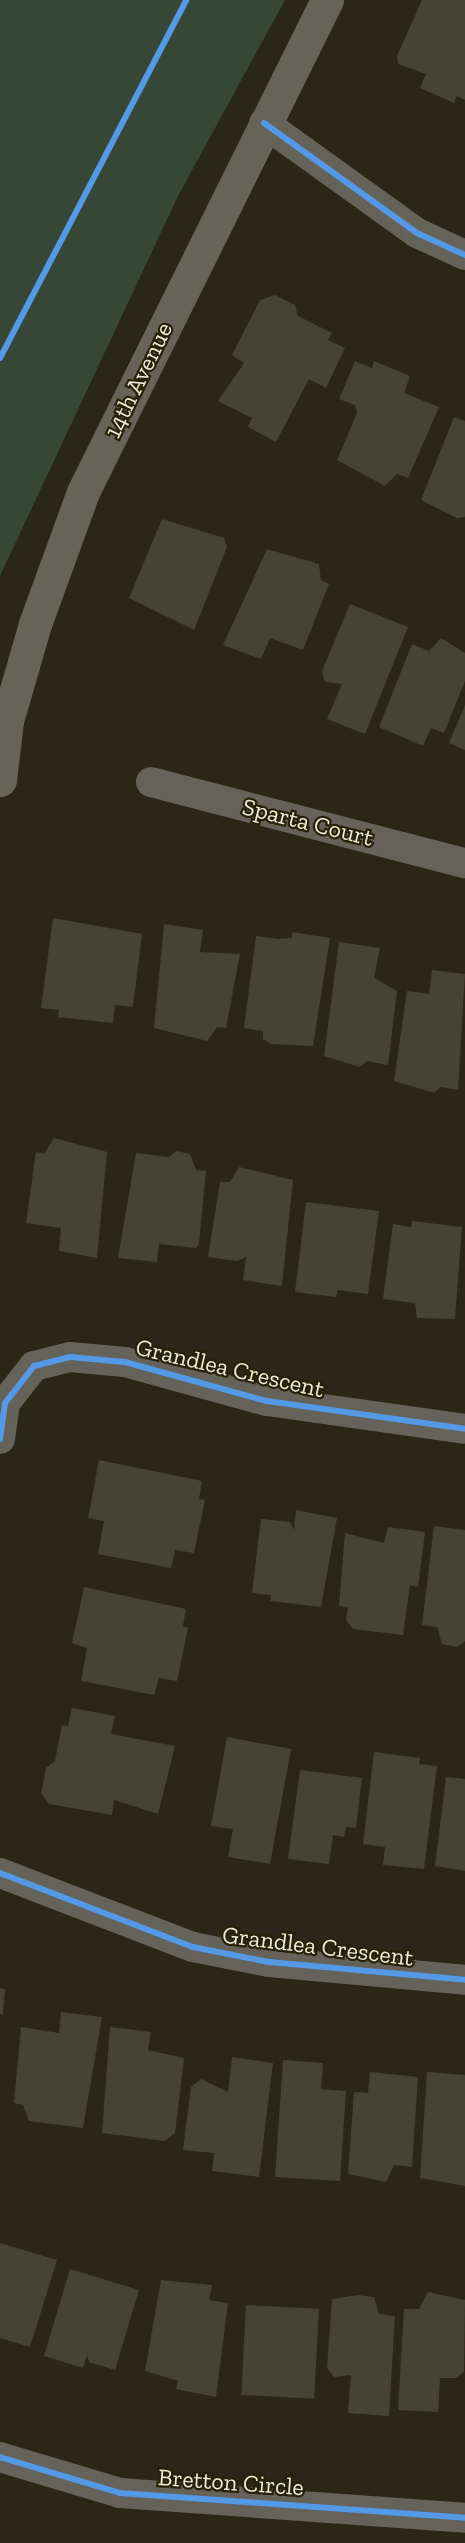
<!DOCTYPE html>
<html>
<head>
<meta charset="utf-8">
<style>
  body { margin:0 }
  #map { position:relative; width:465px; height:2543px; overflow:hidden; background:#2a2718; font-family:"Zilla Slab",serif }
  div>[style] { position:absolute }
  .green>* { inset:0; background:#364736 }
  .building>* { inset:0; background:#454336; transform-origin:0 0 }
  .street>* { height:30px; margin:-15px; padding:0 15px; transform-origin:15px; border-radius:15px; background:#646259 }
  .secondary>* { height:33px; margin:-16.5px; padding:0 16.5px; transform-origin:16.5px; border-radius:16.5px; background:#666359 }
  .cycleway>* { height:6px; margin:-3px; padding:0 3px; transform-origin:3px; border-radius:3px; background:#5399e6 }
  span { translate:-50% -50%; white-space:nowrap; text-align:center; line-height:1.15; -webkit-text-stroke:4.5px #272207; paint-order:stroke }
  .street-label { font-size:24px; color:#eceada }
</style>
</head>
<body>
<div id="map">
  <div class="green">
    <i style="clip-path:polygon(0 0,285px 0,178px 196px,0 576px)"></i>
  </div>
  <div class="building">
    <i style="clip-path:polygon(422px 0,465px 0,465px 100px,457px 96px,454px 103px,420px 88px,426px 74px,398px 64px,397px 56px)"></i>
    <i style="clip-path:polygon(275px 295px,295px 305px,298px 316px,332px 333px,328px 340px,345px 348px,326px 388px,309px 379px,276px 442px,248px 427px,252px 418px,218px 401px,244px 363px,232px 355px,260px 300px)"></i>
    <i style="clip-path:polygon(355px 361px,372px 368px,374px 361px,410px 376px,404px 393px,439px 407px,408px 478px,397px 474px,385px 486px,337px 460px,357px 413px,355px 405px,339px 399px)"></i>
    <i style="clip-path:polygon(454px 417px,465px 421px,465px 517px,457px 518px,421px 500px)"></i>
    <i style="clip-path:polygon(162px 519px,224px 538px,227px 547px,194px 630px,129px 598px)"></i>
    <i style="clip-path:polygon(267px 549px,319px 564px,321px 580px,329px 584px,303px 650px,270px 638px,261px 659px,223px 645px)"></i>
    <i style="clip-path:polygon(350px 604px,408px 627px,365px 734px,327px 719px,342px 684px,325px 682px,322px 671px)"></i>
    <i style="clip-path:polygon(441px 638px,465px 653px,465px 681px,444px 733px,431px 728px,423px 746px,379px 727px,412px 644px,429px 651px)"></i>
    <i style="clip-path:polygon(465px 705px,465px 750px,449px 743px)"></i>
    <i style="clip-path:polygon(53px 918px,142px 934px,133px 1007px,115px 1005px,113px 1023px,58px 1017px,59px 1010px,41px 1008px)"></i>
    <i style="clip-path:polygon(164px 924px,203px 930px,200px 952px,240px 954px,226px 1028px,217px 1027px,207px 1041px,154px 1028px)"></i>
    <i style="clip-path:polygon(292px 932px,330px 938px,313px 1046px,271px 1044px,263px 1039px,263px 1031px,244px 1028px,256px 936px,278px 939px,292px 938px)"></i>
    <i style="clip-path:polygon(339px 942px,380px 948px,374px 978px,397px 991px,388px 1065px,367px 1061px,360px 1067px,324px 1056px)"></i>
    <i style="clip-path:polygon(432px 970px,465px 974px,458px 1090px,441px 1087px,434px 1093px,394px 1081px,407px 991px,429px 994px)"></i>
    <i style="clip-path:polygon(54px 1138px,107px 1152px,97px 1258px,59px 1251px,61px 1228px,26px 1223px,36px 1152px,44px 1154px)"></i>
    <i style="clip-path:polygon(176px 1151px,190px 1154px,196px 1170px,206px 1171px,199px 1244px,196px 1248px,159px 1244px,157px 1262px,118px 1258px,136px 1153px,169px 1157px)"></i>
    <i style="clip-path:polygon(239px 1167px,293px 1180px,282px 1286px,243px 1280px,246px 1257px,237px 1261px,208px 1257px,220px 1182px,230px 1182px)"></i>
    <i style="clip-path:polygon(306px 1202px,379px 1211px,368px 1294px,338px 1290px,336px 1297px,295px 1292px)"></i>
    <i style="clip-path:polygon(412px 1221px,462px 1227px,455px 1319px,417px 1318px,415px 1303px,383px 1299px,393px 1224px,411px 1227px)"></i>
    <i style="clip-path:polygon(99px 1460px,202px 1481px,199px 1499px,205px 1500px,194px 1553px,175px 1550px,171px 1568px,98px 1554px,104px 1521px,88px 1518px)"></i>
    <i style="clip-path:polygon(296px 1510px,337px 1518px,321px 1607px,270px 1601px,271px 1595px,252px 1593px,261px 1519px,290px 1522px,294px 1530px)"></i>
    <i style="clip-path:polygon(434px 1526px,465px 1530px,465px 1641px,457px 1647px,442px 1644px,437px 1627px,422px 1625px)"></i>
    <i style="clip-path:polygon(388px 1527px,425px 1532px,418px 1587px,410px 1585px,403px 1635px,353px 1629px,346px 1620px,348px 1607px,339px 1606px,345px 1533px,384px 1543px)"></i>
    <i style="clip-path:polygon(84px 1587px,186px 1609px,183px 1626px,188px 1628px,177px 1681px,159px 1678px,154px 1695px,81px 1681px,87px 1648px,72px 1643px)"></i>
    <i style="clip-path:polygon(72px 1708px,115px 1716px,111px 1734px,175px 1746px,158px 1814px,114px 1800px,112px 1815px,49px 1804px,41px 1793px,46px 1768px,55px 1761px,62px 1725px,68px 1726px)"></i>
    <i style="clip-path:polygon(227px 1737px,291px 1749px,270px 1864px,228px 1857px,233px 1829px,211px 1826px)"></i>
    <i style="clip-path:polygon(374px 1752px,420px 1758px,419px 1764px,437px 1766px,424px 1869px,383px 1865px,385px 1847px,363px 1844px)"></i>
    <i style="clip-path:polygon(300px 1770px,362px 1778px,356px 1828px,346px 1827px,344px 1837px,333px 1835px,329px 1864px,288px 1859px)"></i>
    <i style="clip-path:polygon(446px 1777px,465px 1779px,465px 1871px,435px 1866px)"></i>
    <i style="clip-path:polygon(0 1988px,5px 1989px,3px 2014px,0 2014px)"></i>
    <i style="clip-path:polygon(61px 2012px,102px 2017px,83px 2128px,29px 2121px,23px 2105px,14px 2103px,21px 2027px,59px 2033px)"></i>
    <i style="clip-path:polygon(110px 2027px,151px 2032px,148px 2050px,184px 2058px,175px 2133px,165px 2141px,102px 2133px)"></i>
    <i style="clip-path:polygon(232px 2057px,273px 2063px,259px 2177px,212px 2171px,214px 2153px,183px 2150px,191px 2087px,201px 2079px,228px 2092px)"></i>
    <i style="clip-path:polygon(283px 2060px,323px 2063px,321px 2089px,346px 2091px,340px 2181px,275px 2177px)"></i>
    <i style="clip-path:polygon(370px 2072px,418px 2077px,412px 2167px,394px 2165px,386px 2182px,348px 2174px,354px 2092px,368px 2093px)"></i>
    <i style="clip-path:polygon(427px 2072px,465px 2075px,465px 2186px,420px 2178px)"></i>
    <i style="clip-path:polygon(0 2243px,57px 2260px,30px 2347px,0 2338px)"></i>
    <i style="clip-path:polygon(70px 2269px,139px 2290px,115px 2370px,89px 2362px,87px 2355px,83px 2368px,44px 2356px)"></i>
    <i style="clip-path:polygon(161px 2280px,212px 2285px,209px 2300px,228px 2303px,216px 2397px,176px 2389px,178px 2381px,145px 2371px)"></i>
    <i style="clip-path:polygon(428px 2292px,465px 2300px,464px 2372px,456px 2378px,440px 2378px,438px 2412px,398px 2410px,404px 2309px,419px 2309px)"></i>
    <i style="clip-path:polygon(358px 2295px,374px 2297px,379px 2314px,395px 2316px,389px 2416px,348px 2413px,351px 2375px,334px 2377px,327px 2368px,332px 2299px)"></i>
    <i style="left:246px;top:2305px;width:73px;height:90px;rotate:3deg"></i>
  </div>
  <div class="street">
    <i style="left:264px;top:123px;width:188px;rotate:35.7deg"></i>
    <i style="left:417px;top:233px;width:53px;rotate:24.6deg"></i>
    <i style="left:151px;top:782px;width:324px;rotate:14.5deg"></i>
    <i style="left:0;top:1439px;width:36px;rotate:-82deg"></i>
    <i style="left:5px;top:1403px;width:47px;rotate:-51.9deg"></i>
    <i style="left:34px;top:1366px;width:37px;rotate:-14deg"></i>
    <i style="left:70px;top:1357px;width:55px;rotate:5.2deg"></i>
    <i style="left:125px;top:1362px;width:147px;rotate:15.4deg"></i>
    <i style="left:267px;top:1401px;width:200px;rotate:8deg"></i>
    <i style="left:0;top:1873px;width:207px;rotate:21deg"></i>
    <i style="left:193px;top:1947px;width:77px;rotate:11.2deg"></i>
    <i style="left:269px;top:1962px;width:197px;rotate:5.2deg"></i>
    <i style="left:0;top:2457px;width:125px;rotate:16.7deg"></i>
    <i style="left:120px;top:2493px;width:346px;rotate:4.1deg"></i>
  </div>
  <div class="secondary">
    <i style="left:0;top:780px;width:59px;rotate:-83.2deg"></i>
    <i style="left:7px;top:721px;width:101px;rotate:-73.9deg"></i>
    <i style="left:35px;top:624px;width:140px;rotate:-70deg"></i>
    <i style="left:83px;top:492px;width:549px;rotate:-63.62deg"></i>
  </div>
  <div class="cycleway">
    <i style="left:264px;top:123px;width:188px;rotate:35.7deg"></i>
    <i style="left:417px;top:233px;width:53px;rotate:24.6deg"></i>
    <i style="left:0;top:358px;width:403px;rotate:-62.5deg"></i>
    <i style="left:0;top:1439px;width:36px;rotate:-82deg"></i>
    <i style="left:5px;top:1403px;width:47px;rotate:-51.9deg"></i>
    <i style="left:34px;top:1366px;width:37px;rotate:-14deg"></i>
    <i style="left:70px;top:1357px;width:55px;rotate:5.2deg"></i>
    <i style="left:125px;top:1362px;width:147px;rotate:15.4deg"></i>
    <i style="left:267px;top:1401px;width:200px;rotate:8deg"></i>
    <i style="left:0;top:1873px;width:207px;rotate:21deg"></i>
    <i style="left:193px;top:1947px;width:77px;rotate:11.2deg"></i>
    <i style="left:269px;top:1962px;width:197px;rotate:5.2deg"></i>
    <i style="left:0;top:2457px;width:125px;rotate:16.7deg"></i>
    <i style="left:120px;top:2493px;width:346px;rotate:4.1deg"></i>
  </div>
  <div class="street-label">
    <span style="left:138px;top:380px;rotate:-64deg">14th Avenue</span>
    <span style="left:308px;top:822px;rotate:14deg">Sparta Court</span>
    <span style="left:230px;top:1368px;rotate:13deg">Grandlea Crescent</span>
    <span style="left:318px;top:1946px;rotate:7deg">Grandlea Crescent</span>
    <span style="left:231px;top:2482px;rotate:4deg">Bretton Circle</span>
  </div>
</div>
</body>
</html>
